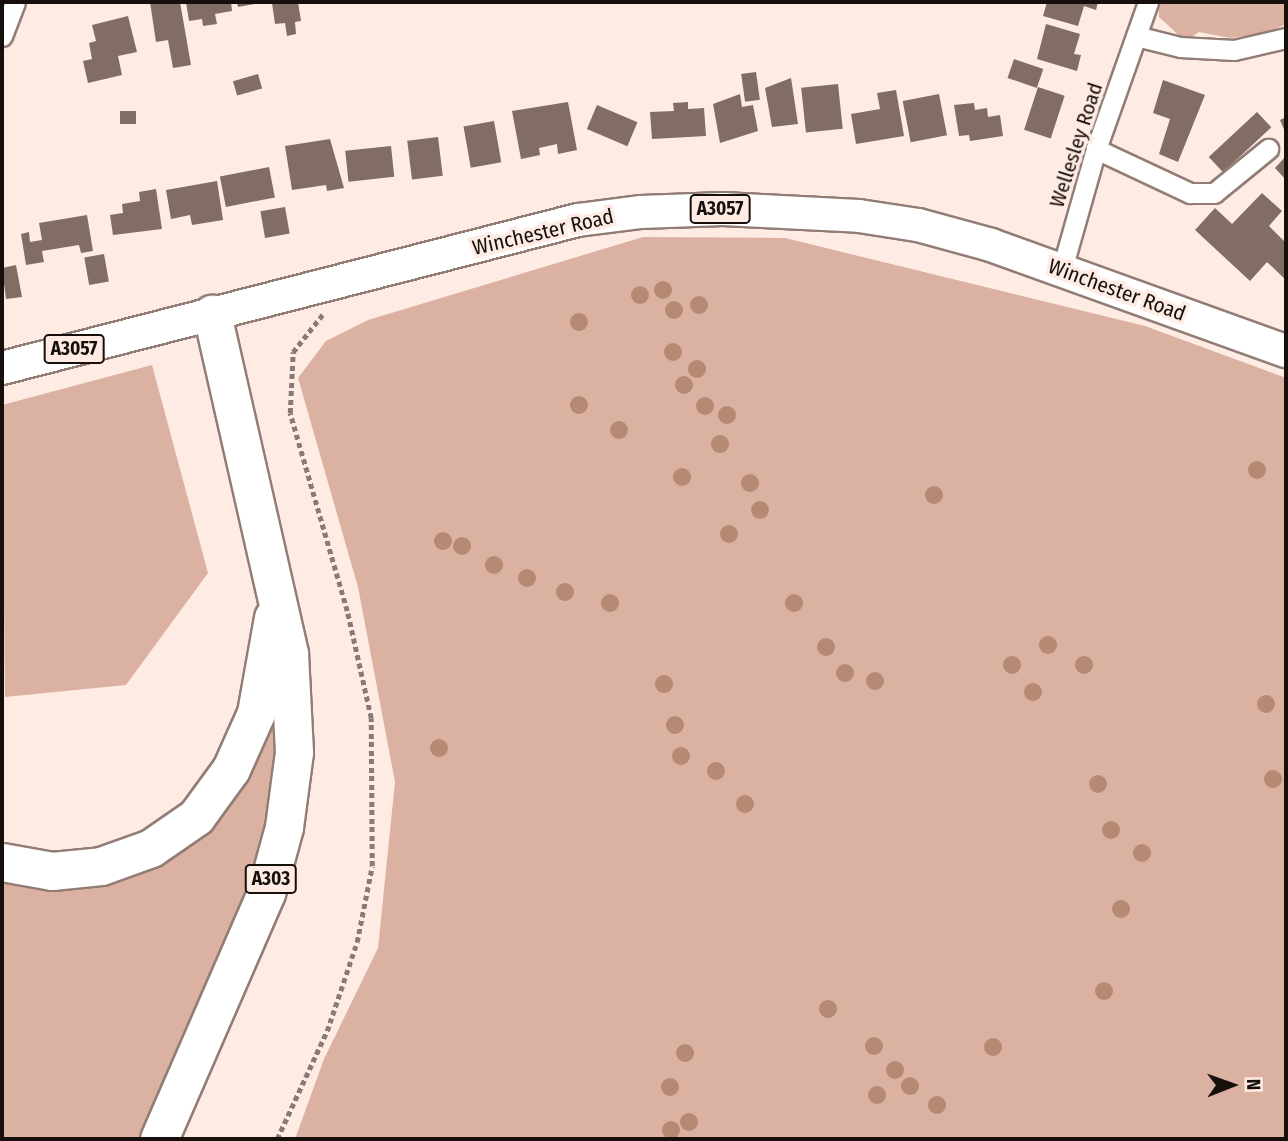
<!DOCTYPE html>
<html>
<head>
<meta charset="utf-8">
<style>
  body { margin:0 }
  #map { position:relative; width:1288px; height:1141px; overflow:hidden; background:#feebe3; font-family:"Fira Sans Condensed",sans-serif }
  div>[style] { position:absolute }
  .green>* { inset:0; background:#dbb2a2 }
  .building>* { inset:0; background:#816d65; transform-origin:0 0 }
  .path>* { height:4.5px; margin-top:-2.25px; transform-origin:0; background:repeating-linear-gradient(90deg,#887b76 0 5px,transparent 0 8.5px) }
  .roads { filter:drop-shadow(2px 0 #927d75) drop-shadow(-2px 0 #927d75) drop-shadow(0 2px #927d75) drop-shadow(0 -2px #927d75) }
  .street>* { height:19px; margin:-9.5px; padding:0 9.5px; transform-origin:9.5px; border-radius:9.5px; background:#fff }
  .primary>* { height:32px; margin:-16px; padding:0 16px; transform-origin:16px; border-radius:16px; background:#fff }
  .highway>* { height:37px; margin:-18.5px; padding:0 18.5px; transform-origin:18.5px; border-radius:18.5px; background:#fff }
  .trees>* { width:18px; height:18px; margin:-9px; border-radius:50%; background:#b68974 }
  span { translate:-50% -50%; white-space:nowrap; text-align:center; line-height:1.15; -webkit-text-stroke:7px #feebe3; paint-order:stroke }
  .shield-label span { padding:2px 5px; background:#feebe3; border:2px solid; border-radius:5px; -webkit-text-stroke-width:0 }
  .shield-label { font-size:19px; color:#160f0c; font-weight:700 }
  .street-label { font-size:21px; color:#160f0c }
  .frame { position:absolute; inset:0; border:4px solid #160f0c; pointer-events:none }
  .north { position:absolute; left:1197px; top:1050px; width:70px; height:70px; -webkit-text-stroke:5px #feebe3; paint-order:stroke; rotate:89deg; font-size:19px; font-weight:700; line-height:28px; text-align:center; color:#160f0c }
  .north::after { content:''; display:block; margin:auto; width:24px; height:32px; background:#160f0c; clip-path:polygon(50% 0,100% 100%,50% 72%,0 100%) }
</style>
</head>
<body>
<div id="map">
  <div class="green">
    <i style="clip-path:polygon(1158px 2px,1286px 2px,1286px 24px,1267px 33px,1230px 38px,1199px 32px,1185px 41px,1159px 17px)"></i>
    <i style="clip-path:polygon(643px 237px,785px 238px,1145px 326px,1286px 378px,1286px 1139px,295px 1139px,324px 1059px,378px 948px,395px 782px,358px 587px,298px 378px,326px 341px,368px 320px)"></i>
    <i style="clip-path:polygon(152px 365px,208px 573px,126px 685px,5px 697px,2px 405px)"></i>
    <i style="clip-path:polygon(279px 695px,275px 795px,235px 944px,143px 1139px,2px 1139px,2px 869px,135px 865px)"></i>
  </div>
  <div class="building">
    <i style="clip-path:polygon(150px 2px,180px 2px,191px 65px,173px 68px,168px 40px,156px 42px)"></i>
    <i style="clip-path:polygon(186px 2px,231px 2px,232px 11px,215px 14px,217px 24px,203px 26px,202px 19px,189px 21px)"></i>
    <i style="clip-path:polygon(237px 2px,261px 2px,261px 3px,238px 7px)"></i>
    <i style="clip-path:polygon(298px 2px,301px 21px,295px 22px,296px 34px,287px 36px,285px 23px,275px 24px,272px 3px)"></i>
    <i style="clip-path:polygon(1047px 2px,1098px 2px,1096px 10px,1084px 6px,1078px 26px,1043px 16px)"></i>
    <i style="clip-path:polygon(128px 16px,137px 52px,118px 56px,122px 75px,88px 83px,83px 61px,92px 59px,89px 43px,96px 41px,92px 25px)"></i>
    <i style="clip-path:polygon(1046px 24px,1080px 34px,1074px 54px,1081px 55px,1077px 71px,1037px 59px)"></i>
    <i style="left:1014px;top:59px;width:31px;height:20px;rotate:19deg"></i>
    <i style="left:756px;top:72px;width:28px;height:15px;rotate:82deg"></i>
    <i style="left:258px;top:74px;width:15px;height:26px;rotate:74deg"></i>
    <i style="clip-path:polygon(791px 78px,798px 124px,772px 127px,765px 88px)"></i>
    <i style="clip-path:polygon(1163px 80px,1205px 95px,1178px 162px,1159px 154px,1170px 119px,1153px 113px)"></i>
    <i style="left:838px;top:84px;width:45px;height:37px;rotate:84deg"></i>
    <i style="left:1038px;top:87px;width:28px;height:45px;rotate:18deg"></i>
    <i style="clip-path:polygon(896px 90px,904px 136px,856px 144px,851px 114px,880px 109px,877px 93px)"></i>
    <i style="clip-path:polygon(740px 94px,742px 107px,753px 105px,758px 131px,720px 143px,713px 104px)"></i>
    <i style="left:939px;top:94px;width:42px;height:37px;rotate:79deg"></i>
    <i style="clip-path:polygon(568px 102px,577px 150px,558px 154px,557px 144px,539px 148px,540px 155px,521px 159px,512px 111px)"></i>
    <i style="clip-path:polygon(688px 102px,688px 109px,704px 108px,706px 136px,652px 139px,650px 112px,674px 111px,673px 103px)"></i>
    <i style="clip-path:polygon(974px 103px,975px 110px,987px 108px,988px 117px,1000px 115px,1003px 136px,970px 141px,969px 135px,959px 136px,954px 105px)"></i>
    <i style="left:597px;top:105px;width:44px;height:26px;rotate:23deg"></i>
    <i style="left:120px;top:111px;width:16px;height:13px"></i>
    <i style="left:1257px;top:112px;width:21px;height:66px;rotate:47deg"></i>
    <i style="clip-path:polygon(1286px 117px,1286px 134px,1280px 120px)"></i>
    <i style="left:494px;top:121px;width:42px;height:31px;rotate:80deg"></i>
    <i style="left:438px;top:137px;width:39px;height:31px;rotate:83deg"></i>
    <i style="clip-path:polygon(330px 139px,344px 188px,327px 191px,326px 185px,292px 190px,285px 146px)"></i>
    <i style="left:391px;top:146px;width:31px;height:46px;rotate:84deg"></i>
    <i style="clip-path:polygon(1286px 156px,1286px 180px,1275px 168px)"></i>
    <i style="left:269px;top:167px;width:31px;height:50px;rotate:79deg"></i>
    <i style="clip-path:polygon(217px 181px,223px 220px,192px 225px,190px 215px,171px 219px,166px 190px)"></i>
    <i style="clip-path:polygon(156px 189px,162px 229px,113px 235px,110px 215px,123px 213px,122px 204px,140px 201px,139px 192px)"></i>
    <i style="clip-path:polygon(1262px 193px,1282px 211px,1269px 226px,1286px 243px,1286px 280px,1267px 262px,1250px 281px,1195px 230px,1215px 208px,1232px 224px)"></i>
    <i style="left:285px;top:207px;width:27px;height:25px;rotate:80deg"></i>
    <i style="clip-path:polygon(87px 215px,93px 251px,81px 253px,79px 245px,42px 251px,44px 262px,26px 265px,21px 234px,29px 232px,30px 242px,42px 240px,39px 223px)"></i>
    <i style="left:104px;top:254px;width:28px;height:20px;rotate:80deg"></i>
    <i style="clip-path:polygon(16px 265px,22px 297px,6px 299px,2px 268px)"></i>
  </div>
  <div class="path">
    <i style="left:277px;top:1139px;width:119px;rotate:-65.2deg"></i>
    <i style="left:327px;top:1031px;width:94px;rotate:-71.4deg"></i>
    <i style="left:357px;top:942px;width:77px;rotate:-78.8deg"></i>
    <i style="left:372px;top:866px;width:148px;rotate:-90.4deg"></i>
    <i style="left:371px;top:718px;width:110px;rotate:-102.6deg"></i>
    <i style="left:347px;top:611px;width:206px;rotate:-106.1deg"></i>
    <i style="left:290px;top:413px;width:61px;rotate:-87.2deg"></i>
    <i style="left:293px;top:352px;width:48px;rotate:-51.7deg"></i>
  </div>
  <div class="roads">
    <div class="street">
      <i style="left:2px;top:36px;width:36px;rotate:-69deg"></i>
      <i style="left:1136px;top:36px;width:45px;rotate:14deg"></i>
      <i style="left:1180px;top:47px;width:54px;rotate:3.2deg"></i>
      <i style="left:1234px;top:50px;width:53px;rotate:-13deg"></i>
      <i style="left:1096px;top:149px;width:104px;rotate:25.1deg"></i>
      <i style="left:1190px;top:193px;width:24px"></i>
      <i style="left:1214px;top:193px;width:70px;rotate:-39.2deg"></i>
      <i style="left:1062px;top:269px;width:125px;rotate:-74.2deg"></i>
      <i style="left:1096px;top:149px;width:156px;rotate:-70.5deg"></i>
    </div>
    <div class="primary">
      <i style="left:2px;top:368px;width:595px;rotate:-14.41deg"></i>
      <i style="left:578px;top:220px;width:64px;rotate:-7.2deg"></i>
      <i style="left:641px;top:212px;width:82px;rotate:-2.1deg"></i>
      <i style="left:723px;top:209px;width:136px;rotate:2.9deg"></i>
      <i style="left:859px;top:216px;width:60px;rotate:8.7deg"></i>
      <i style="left:918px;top:225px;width:76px;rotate:15.3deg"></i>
      <i style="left:991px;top:245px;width:313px;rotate:19.8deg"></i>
    </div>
    <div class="highway">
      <i style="left:2px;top:862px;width:51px;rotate:10.2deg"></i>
      <i style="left:52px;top:871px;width:49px;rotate:-5.8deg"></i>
      <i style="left:101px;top:866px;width:53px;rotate:-19.8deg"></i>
      <i style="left:151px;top:848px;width:55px;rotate:-34.6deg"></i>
      <i style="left:196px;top:817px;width:59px;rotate:-53.9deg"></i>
      <i style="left:231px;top:769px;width:61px;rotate:-65.9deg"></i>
      <i style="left:256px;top:713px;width:97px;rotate:-79.9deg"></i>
      <i style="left:159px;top:1139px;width:268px;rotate:-66.5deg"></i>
      <i style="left:266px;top:893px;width:68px;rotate:-74.7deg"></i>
      <i style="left:284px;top:827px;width:76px;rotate:-82.4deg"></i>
      <i style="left:294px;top:752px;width:99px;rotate:-92.9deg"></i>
      <i style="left:289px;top:653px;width:348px;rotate:-102.8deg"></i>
    </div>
  </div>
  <div class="trees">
    <i style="left:663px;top:290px"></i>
    <i style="left:640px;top:295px"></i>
    <i style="left:699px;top:305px"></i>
    <i style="left:674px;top:310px"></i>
    <i style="left:579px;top:322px"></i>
    <i style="left:673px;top:352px"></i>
    <i style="left:697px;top:369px"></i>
    <i style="left:684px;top:385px"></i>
    <i style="left:579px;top:405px"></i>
    <i style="left:705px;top:406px"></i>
    <i style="left:727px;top:415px"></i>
    <i style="left:619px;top:430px"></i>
    <i style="left:720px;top:444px"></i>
    <i style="left:1257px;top:470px"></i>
    <i style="left:682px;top:477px"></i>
    <i style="left:750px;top:483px"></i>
    <i style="left:934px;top:495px"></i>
    <i style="left:760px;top:510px"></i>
    <i style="left:729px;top:534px"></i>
    <i style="left:443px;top:541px"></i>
    <i style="left:462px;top:546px"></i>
    <i style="left:494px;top:565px"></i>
    <i style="left:527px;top:578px"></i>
    <i style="left:565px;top:592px"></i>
    <i style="left:610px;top:603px"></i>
    <i style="left:794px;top:603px"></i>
    <i style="left:1048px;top:645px"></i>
    <i style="left:826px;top:647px"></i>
    <i style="left:1012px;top:665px"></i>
    <i style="left:1084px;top:665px"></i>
    <i style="left:845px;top:673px"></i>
    <i style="left:875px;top:681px"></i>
    <i style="left:664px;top:684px"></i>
    <i style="left:1033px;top:692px"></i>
    <i style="left:1266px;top:704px"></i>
    <i style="left:675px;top:725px"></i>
    <i style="left:439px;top:748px"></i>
    <i style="left:681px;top:756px"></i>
    <i style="left:716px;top:771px"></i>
    <i style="left:1273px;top:779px"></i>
    <i style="left:1098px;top:784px"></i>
    <i style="left:745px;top:804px"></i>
    <i style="left:1111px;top:830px"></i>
    <i style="left:1142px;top:853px"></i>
    <i style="left:1121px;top:909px"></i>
    <i style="left:1104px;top:991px"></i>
    <i style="left:828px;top:1009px"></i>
    <i style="left:874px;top:1046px"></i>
    <i style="left:993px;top:1047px"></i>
    <i style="left:685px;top:1053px"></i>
    <i style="left:895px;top:1070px"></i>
    <i style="left:910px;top:1086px"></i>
    <i style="left:670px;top:1087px"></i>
    <i style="left:877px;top:1095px"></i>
    <i style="left:937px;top:1105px"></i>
    <i style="left:689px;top:1122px"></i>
    <i style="left:671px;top:1130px"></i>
  </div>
  <div class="shield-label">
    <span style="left:720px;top:209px">A3057</span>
    <span style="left:74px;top:349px">A3057</span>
    <span style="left:271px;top:879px">A303</span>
  </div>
  <div class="street-label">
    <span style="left:1076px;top:145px;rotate:-72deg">Wellesley Road</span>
    <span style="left:543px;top:232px;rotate:-13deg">Winchester Road</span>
    <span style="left:1117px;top:290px;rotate:20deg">Winchester Road</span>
  </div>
  <div class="frame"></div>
  <div class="north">N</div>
</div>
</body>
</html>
